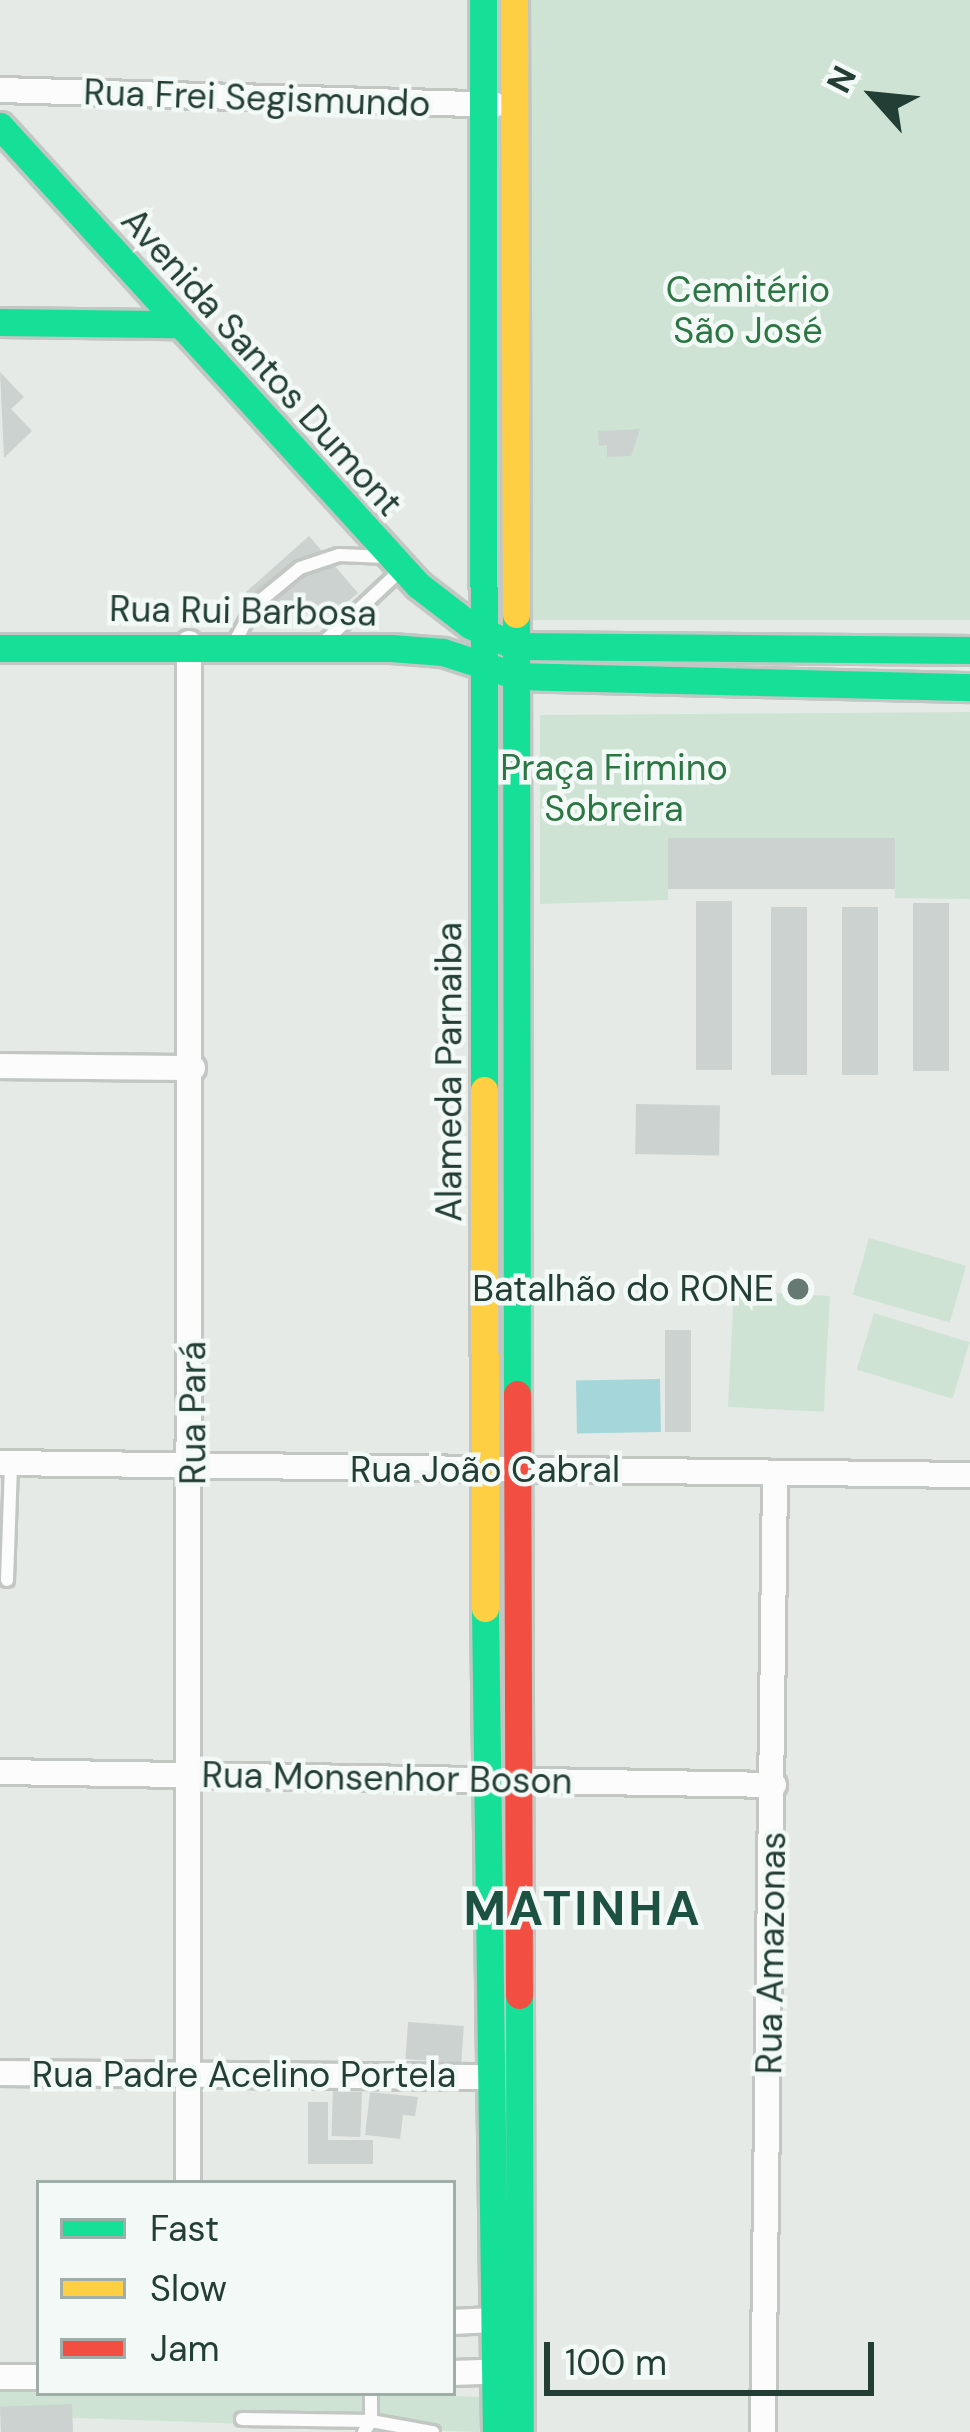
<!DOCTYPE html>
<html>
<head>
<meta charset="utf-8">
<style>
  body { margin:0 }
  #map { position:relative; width:970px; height:2432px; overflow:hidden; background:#e5eae7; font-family:"DM Sans",sans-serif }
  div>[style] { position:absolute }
  .green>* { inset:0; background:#cee3d3; transform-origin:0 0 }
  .water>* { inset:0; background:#a5d6d9; transform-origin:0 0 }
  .building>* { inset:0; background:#ccd2cf; transform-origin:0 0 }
  .roads { filter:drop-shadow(3px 0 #c2c7c4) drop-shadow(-3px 0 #c2c7c4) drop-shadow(0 3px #c2c7c4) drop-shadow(0 -3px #c2c7c4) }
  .lane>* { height:12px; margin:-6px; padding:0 6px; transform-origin:6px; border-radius:6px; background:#fbfcfb }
  .street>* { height:24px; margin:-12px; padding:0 12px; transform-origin:12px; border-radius:12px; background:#fbfcfb }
  .fast>* { height:27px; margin:-13.5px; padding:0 13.5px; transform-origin:13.5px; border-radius:13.5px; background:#16e098 }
  .slow>* { height:27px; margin:-13.5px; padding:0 13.5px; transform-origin:13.5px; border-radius:13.5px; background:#ffcf43 }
  .jam>* { height:27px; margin:-13.5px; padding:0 13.5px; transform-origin:13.5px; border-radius:13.5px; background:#f24e42 }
  .dots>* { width:33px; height:33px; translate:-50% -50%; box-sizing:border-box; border:6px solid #f3f9f6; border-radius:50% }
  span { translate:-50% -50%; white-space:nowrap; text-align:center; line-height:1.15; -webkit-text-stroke:9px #f3f9f6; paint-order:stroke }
  .street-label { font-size:36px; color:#223e35 }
  .park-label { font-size:36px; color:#2b7643 }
  .poi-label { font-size:36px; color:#223e35 }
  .right { translate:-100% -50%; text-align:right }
  .district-label { font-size:48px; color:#1d5141; font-weight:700; letter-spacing:3px }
  .legend { position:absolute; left:36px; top:2180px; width:420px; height:216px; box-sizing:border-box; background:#f3f9f6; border:3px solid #9faea9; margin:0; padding:15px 21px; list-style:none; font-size:36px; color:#223e35 }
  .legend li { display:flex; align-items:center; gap:24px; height:60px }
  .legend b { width:60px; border:3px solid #9faea9 }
  .north { position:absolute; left:814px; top:36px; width:120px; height:120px; -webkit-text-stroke:9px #f3f9f6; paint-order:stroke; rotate:297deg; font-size:33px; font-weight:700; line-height:48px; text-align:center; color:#223e35 }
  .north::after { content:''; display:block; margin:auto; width:42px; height:54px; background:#223e35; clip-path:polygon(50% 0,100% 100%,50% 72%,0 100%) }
  .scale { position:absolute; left:544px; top:2342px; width:330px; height:54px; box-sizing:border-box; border:6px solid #223e35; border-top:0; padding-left:15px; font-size:36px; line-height:42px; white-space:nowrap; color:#223e35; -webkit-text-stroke:9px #f3f9f6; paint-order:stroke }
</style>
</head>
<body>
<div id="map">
  <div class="green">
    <i style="left:527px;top:0;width:443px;height:620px"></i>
    <i style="clip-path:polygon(970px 712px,970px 899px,895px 898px,894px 838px,668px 839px,668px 900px,540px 904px,540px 715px)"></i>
    <i style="left:869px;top:1238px;width:101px;height:59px;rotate:16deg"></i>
    <i style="left:734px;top:1291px;width:96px;height:116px;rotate:3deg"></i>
    <i style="left:874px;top:1313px;width:100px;height:59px;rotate:17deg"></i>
    <i style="left:480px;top:2397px;width:35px;height:480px;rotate:92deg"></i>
  </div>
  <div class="water">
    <i style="left:660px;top:1379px;width:53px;height:84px;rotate:89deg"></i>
  </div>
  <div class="building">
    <i style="clip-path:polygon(0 372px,24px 397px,11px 409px,32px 431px,4px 458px)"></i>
    <i style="clip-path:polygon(640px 429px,631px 456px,607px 457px,607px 445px,599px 446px,598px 431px)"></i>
    <i style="clip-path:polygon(309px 536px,358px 593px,334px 613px,263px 614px,246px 592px)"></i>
    <i style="left:668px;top:838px;width:227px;height:51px"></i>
    <i style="left:696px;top:901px;width:36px;height:169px"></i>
    <i style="left:913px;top:903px;width:36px;height:168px"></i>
    <i style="left:771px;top:907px;width:36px;height:168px"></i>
    <i style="left:842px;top:907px;width:36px;height:168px"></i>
    <i style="left:636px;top:1104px;width:84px;height:50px;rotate:1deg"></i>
    <i style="left:665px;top:1330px;width:26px;height:102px"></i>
    <i style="left:408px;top:2022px;width:56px;height:37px;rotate:4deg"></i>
    <i style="left:333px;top:2091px;width:29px;height:45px;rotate:2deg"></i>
    <i style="clip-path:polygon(370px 2092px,418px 2097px,415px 2116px,403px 2115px,400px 2139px,365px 2135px)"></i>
    <i style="clip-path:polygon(308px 2102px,328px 2102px,328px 2140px,373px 2140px,373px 2164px,308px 2164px)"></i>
    <i style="left:72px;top:2404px;width:28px;height:72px;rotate:88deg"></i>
  </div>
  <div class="roads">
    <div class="lane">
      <i style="left:325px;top:641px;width:105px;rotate:-43.1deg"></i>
      <i style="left:234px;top:643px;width:43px;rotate:-61.1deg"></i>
      <i style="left:255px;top:605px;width:58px;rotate:-39.4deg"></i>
      <i style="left:300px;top:568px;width:41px;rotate:-18.4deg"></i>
      <i style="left:339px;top:555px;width:47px;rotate:2.4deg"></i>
      <i style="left:7px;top:1580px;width:116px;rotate:-88deg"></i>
      <i style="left:242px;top:2419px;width:129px;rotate:0.9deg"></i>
      <i style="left:371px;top:2421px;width:28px;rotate:-90deg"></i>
      <i style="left:364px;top:2432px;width:13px;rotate:-58deg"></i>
      <i style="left:371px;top:2421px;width:63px;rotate:10.1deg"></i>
    </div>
    <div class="street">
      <i style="left:0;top:90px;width:495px;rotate:1.7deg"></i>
      <i style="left:0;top:1066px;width:193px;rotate:0.6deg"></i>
      <i style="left:0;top:1463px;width:970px;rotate:0.71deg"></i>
      <i style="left:0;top:1772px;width:774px;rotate:0.96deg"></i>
      <i style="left:0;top:2073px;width:488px;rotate:0.5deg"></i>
      <i style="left:188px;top:2183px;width:1540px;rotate:-89.96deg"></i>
      <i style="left:453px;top:2322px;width:39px;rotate:-3deg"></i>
      <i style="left:453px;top:2373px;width:56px;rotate:-2deg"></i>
      <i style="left:0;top:2377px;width:39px"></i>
      <i style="left:763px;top:2432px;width:958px;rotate:-89.28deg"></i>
    </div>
    <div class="fast">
      <i style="left:483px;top:0;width:1090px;rotate:89.95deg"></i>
      <i style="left:0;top:126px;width:621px;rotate:47.68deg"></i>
      <i style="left:418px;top:585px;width:66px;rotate:37.6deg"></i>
      <i style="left:470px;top:625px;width:49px;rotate:25.5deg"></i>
      <i style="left:514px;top:646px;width:456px;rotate:0.5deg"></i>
      <i style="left:0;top:322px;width:176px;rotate:0.7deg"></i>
      <i style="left:516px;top:614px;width:780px;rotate:89.93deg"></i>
      <i style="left:0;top:648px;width:391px"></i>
      <i style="left:391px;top:648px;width:52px;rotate:4.4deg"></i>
      <i style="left:443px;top:652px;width:78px;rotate:18deg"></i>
      <i style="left:517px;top:676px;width:453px;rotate:1.4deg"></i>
      <i style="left:485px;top:1608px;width:824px;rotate:89.24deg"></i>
      <i style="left:519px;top:1995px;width:437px;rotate:89.9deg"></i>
    </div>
    <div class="slow">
      <i style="left:514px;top:0;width:614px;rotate:89.81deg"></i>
      <i style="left:484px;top:1090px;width:518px;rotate:89.89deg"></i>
    </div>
    <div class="jam">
      <i style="left:517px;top:1394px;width:601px;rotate:89.81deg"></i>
    </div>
  </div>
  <div class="dots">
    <i style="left:798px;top:1289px;background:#667a73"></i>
  </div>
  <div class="street-label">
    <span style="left:257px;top:98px;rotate:2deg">Rua Frei Segismundo</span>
    <span style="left:262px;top:362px;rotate:48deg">Avenida Santos Dumont</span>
    <span style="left:243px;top:611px;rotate:1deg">Rua Rui Barbosa</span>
    <span style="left:449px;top:1072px;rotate:-90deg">Alameda Parnaiba</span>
    <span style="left:193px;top:1413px;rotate:-90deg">Rua Pará</span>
    <span style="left:485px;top:1470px">Rua João Cabral</span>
    <span style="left:387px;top:1778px;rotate:1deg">Rua Monsenhor Boson</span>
    <span style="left:771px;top:1953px;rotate:-89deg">Rua Amazonas</span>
    <span style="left:244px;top:2075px">Rua Padre Acelino Portela</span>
  </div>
  <div class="park-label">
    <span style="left:748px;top:310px">Cemitério<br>São José</span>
    <span style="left:614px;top:788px">Praça Firmino<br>Sobreira</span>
  </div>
  <div class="poi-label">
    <span class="right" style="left:774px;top:1289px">Batalhão do RONE</span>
  </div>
  <div class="district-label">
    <span style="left:583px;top:1909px">MATINHA</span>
  </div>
  <ul class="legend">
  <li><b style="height:15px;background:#16e098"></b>Fast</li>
  <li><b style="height:15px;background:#ffcf43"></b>Slow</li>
  <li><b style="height:15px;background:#f24e42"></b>Jam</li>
  </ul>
  <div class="north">N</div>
  <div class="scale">100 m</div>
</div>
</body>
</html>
